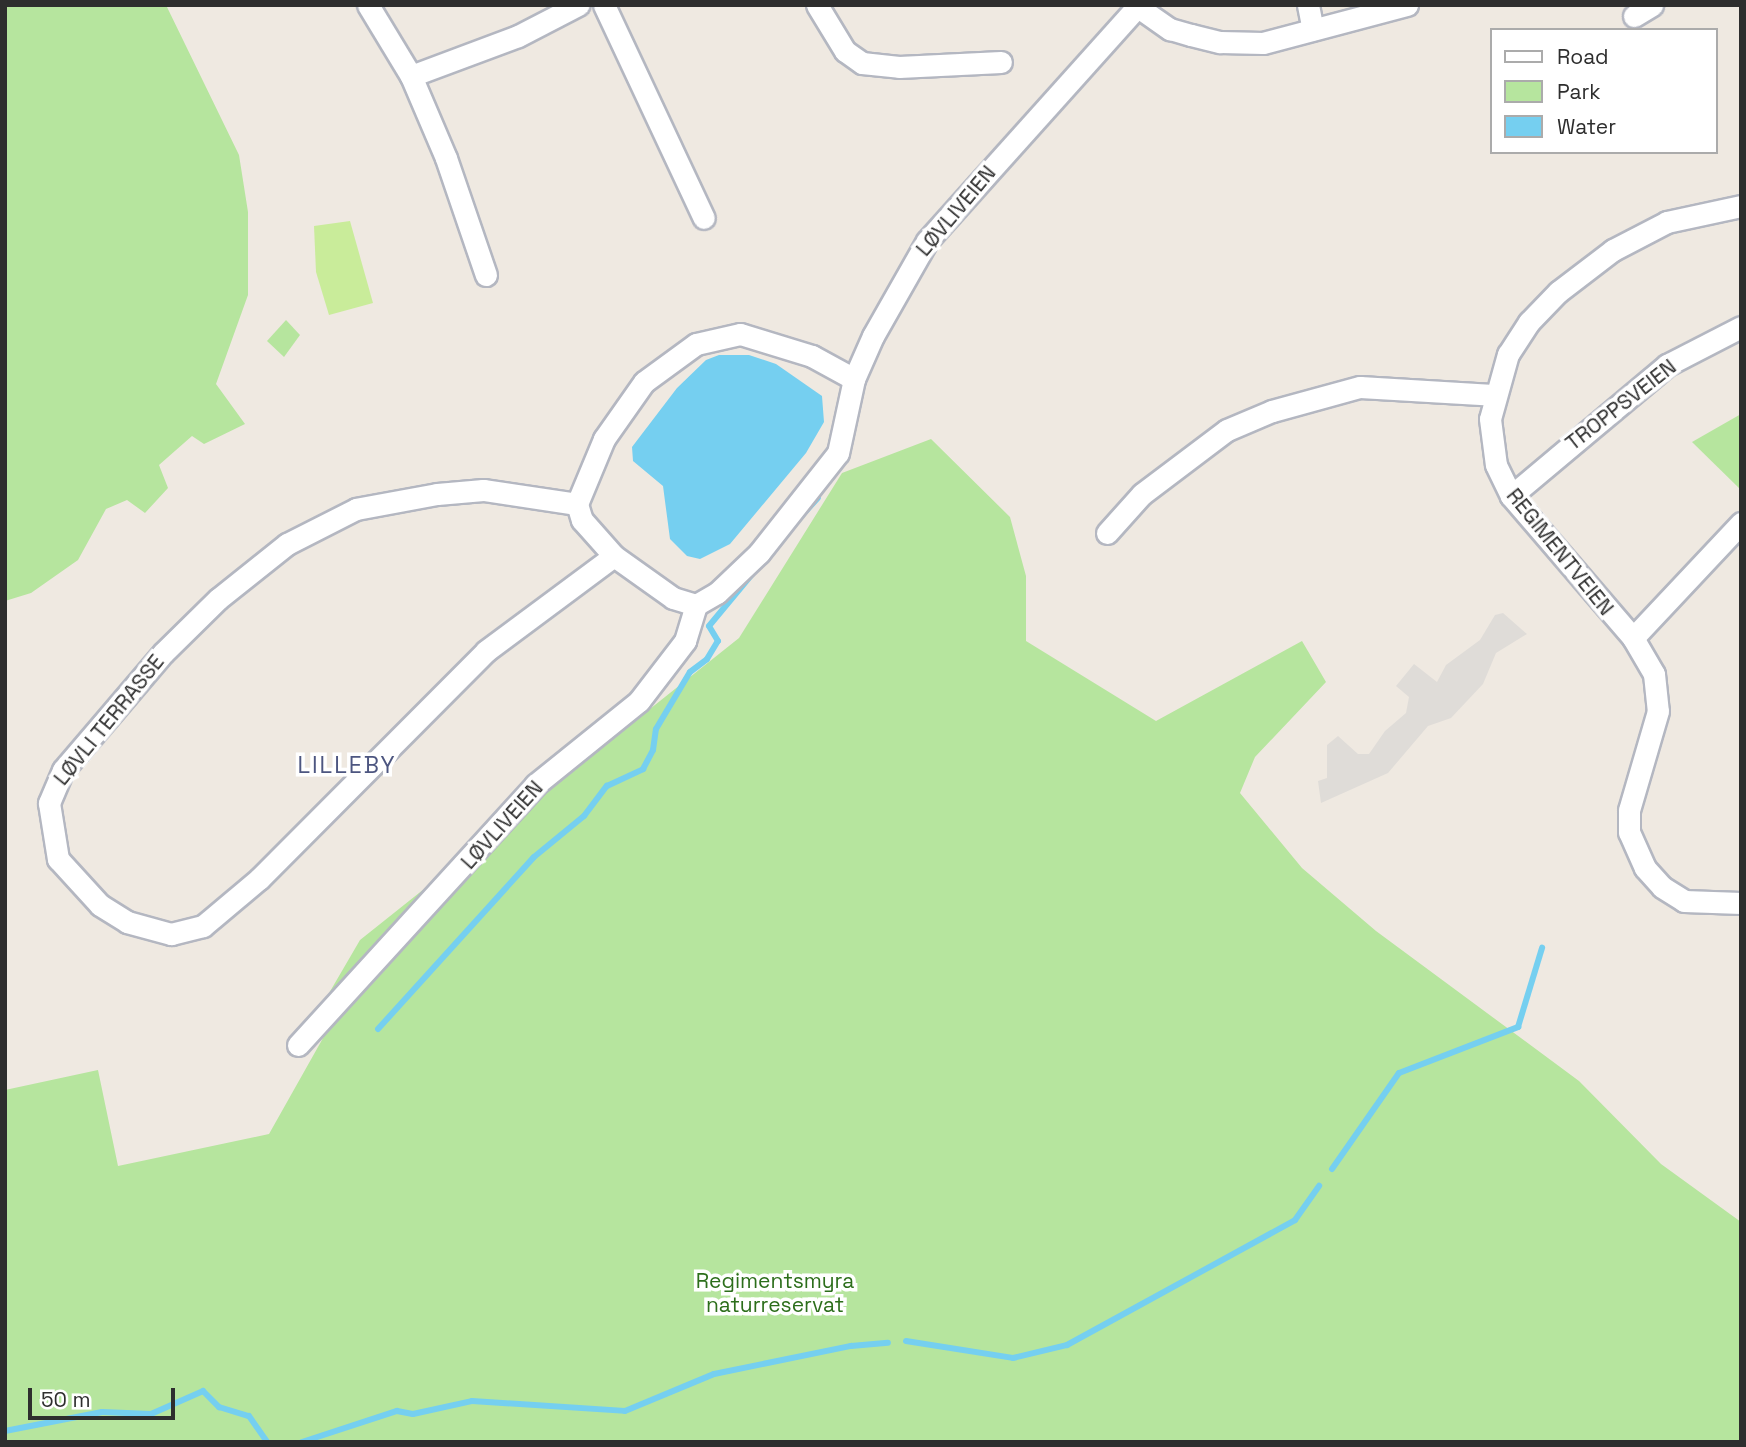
<!DOCTYPE html>
<html>
<head>
<meta charset="utf-8">
<style>
  body { margin:0 }
  #map { position:relative; width:1746px; height:1447px; overflow:hidden; background:#efe9e1; font-family:"Space Grotesk",sans-serif }
  div>[style] { position:absolute }
  .green>* { inset:0; background:#b6e59e }
  .pitch>* { inset:0; background:#c9ec9a }
  .plaza>* { inset:0; background:#dfdcd8 }
  .water>* { inset:0; background:#75cff0 }
  .stream>* { height:6px; margin:-3px; padding:0 3px; transform-origin:3px; border-radius:3px; background:#75cff0 }
  .roads { filter:drop-shadow(2px 0 #b4b7c1) drop-shadow(-2px 0 #b4b7c1) drop-shadow(0 2px #b4b7c1) drop-shadow(0 -2px #b4b7c1) }
  .minor>* { height:21px; margin:-10.5px; padding:0 10.5px; transform-origin:10.5px; border-radius:10.5px; background:#fff }
  span { translate:-50% -50%; white-space:nowrap; text-align:center; line-height:1.15; -webkit-text-stroke:7px #fff; paint-order:stroke }
  .street-label { font-size:21px; color:#2e2e2e }
  .park-label { font-size:21px; color:#2c6e1b }
  .neighbourhood-label { font-size:23px; color:#4d5680; letter-spacing:2px }
  .frame { position:absolute; inset:0; border:7px solid #2e2e2e; pointer-events:none }
  .legend { position:absolute; left:1490px; top:28px; width:228px; height:126px; box-sizing:border-box; background:#fff; border:2px solid #ababab; margin:0; padding:9px 12px; list-style:none; font-size:21px; color:#2e2e2e }
  .legend li { display:flex; align-items:center; gap:14px; height:35px }
  .legend b { width:35px; border:2px solid #ababab }
  .scale { position:absolute; left:28px; top:1388px; width:147px; height:32px; box-sizing:border-box; border:4px solid #2e2e2e; border-top:0; padding-left:9px; font-size:21px; line-height:24px; white-space:nowrap; color:#2e2e2e; -webkit-text-stroke:5px #fff; paint-order:stroke }
</style>
</head>
<body>
<div id="map">
  <div class="green">
    <i style="clip-path:polygon(5px 5px,166px 5px,239px 155px,248px 212px,248px 295px,216px 384px,245px 424px,204px 444px,192px 436px,159px 465px,168px 488px,145px 513px,127px 500px,106px 509px,78px 560px,31px 593px,5px 601px)"></i>
    <i style="clip-path:polygon(286px 320px,300px 335px,284px 357px,267px 341px)"></i>
    <i style="clip-path:polygon(1741px 414px,1741px 490px,1692px 442px)"></i>
    <i style="clip-path:polygon(931px 439px,1010px 517px,1026px 576px,1026px 641px,1156px 721px,1302px 641px,1326px 682px,1255px 757px,1240px 793px,1302px 868px,1376px 931px,1579px 1081px,1661px 1164px,1741px 1222px,1741px 1442px,5px 1442px,5px 1090px,98px 1070px,118px 1166px,269px 1134px,327px 1031px,325px 1000px,360px 940px,739px 638px,842px 473px)"></i>
  </div>
  <div class="pitch">
    <i style="clip-path:polygon(350px 221px,373px 303px,329px 315px,316px 272px,314px 226px)"></i>
  </div>
  <div class="plaza">
    <i style="clip-path:polygon(1503px 613px,1527px 634px,1496px 653px,1483px 684px,1451px 718px,1428px 726px,1388px 773px,1321px 803px,1318px 781px,1327px 778px,1327px 745px,1338px 736px,1358px 754px,1369px 754px,1385px 731px,1406px 713px,1409px 697px,1396px 686px,1414px 664px,1437px 682px,1446px 665px,1480px 640px,1495px 615px)"></i>
  </div>
  <div class="water">
    <i style="clip-path:polygon(719px 355px,749px 355px,776px 364px,822px 396px,824px 422px,806px 453px,730px 544px,700px 559px,687px 556px,670px 539px,663px 486px,633px 461px,632px 447px,677px 388px,706px 360px)"></i>
  </div>
  <div class="stream">
    <i style="left:797px;top:521px;width:31px;rotate:-48deg"></i>
    <i style="left:378px;top:1029px;width:232px;rotate:-47.8deg"></i>
    <i style="left:534px;top:857px;width:65px;rotate:-39.4deg"></i>
    <i style="left:584px;top:816px;width:38px;rotate:-53deg"></i>
    <i style="left:607px;top:786px;width:40px;rotate:-25deg"></i>
    <i style="left:643px;top:769px;width:21px;rotate:-62deg"></i>
    <i style="left:653px;top:750px;width:21px;rotate:-82deg"></i>
    <i style="left:656px;top:729px;width:66px;rotate:-59.2deg"></i>
    <i style="left:690px;top:672px;width:21px;rotate:-37deg"></i>
    <i style="left:707px;top:659px;width:21px;rotate:-59deg"></i>
    <i style="left:718px;top:641px;width:17px;rotate:-121deg"></i>
    <i style="left:709px;top:626px;width:77px;rotate:-50.3deg"></i>
    <i style="left:1332px;top:1169px;width:117px;rotate:-55.1deg"></i>
    <i style="left:1399px;top:1073px;width:128px;rotate:-21.1deg"></i>
    <i style="left:1518px;top:1027px;width:83px;rotate:-73.1deg"></i>
    <i style="left:906px;top:1341px;width:108px;rotate:9deg"></i>
    <i style="left:1013px;top:1358px;width:56px;rotate:-13.5deg"></i>
    <i style="left:1067px;top:1345px;width:260px;rotate:-28.7deg"></i>
    <i style="left:1295px;top:1220px;width:42px;rotate:-54.8deg"></i>
    <i style="left:5px;top:1431px;width:99px;rotate:-11.1deg"></i>
    <i style="left:102px;top:1412px;width:49px;rotate:2.3deg"></i>
    <i style="left:151px;top:1414px;width:57px;rotate:-23.9deg"></i>
    <i style="left:203px;top:1391px;width:23px;rotate:45deg"></i>
    <i style="left:219px;top:1407px;width:31px;rotate:17deg"></i>
    <i style="left:249px;top:1416px;width:32px;rotate:55deg"></i>
    <i style="left:302px;top:1442px;width:100px;rotate:-18.1deg"></i>
    <i style="left:397px;top:1411px;width:16px;rotate:11deg"></i>
    <i style="left:413px;top:1414px;width:60px;rotate:-12.4deg"></i>
    <i style="left:472px;top:1401px;width:153px;rotate:3.7deg"></i>
    <i style="left:625px;top:1411px;width:96px;rotate:-22.6deg"></i>
    <i style="left:714px;top:1374px;width:140px;rotate:-11.6deg"></i>
    <i style="left:851px;top:1346px;width:37px;rotate:-5deg"></i>
  </div>
  <div class="roads">
    <div class="minor">
      <i style="left:368px;top:5px;width:83px;rotate:58.8deg"></i>
      <i style="left:604px;top:5px;width:235px;rotate:64.9deg"></i>
      <i style="left:817px;top:5px;width:54px;rotate:58.7deg"></i>
      <i style="left:845px;top:51px;width:21px;rotate:35deg"></i>
      <i style="left:862px;top:63px;width:37px;rotate:6deg"></i>
      <i style="left:899px;top:67px;width:102px;rotate:-2.8deg"></i>
      <i style="left:1308px;top:5px;width:25px;rotate:79deg"></i>
      <i style="left:1138px;top:7px;width:39px;rotate:35deg"></i>
      <i style="left:1170px;top:29px;width:22px;rotate:16deg"></i>
      <i style="left:1191px;top:35px;width:30px;rotate:14deg"></i>
      <i style="left:1220px;top:42px;width:43px;rotate:1.3deg"></i>
      <i style="left:1263px;top:43px;width:149px;rotate:-14.8deg"></i>
      <i style="left:1634px;top:16px;width:21px;rotate:-31deg"></i>
      <i style="left:1741px;top:206px;width:76px;rotate:167.8deg"></i>
      <i style="left:1667px;top:222px;width:61px;rotate:152.6deg"></i>
      <i style="left:1613px;top:250px;width:69px;rotate:142.6deg"></i>
      <i style="left:1558px;top:292px;width:42px;rotate:134deg"></i>
      <i style="left:1529px;top:322px;width:38px;rotate:123deg"></i>
      <i style="left:1508px;top:354px;width:67px;rotate:105.5deg"></i>
      <i style="left:1490px;top:419px;width:46px;rotate:82.6deg"></i>
      <i style="left:1496px;top:465px;width:34px;rotate:64deg"></i>
      <i style="left:1511px;top:496px;width:187px;rotate:49.3deg"></i>
      <i style="left:1633px;top:638px;width:42px;rotate:59.7deg"></i>
      <i style="left:1654px;top:674px;width:37px;rotate:84deg"></i>
      <i style="left:1658px;top:711px;width:103px;rotate:106.3deg"></i>
      <i style="left:1629px;top:810px;width:22px;rotate:90deg"></i>
      <i style="left:1629px;top:832px;width:39px;rotate:66deg"></i>
      <i style="left:1645px;top:868px;width:25px;rotate:48deg"></i>
      <i style="left:1662px;top:887px;width:26px;rotate:32deg"></i>
      <i style="left:1684px;top:901px;width:57px;rotate:2deg"></i>
      <i style="left:486px;top:275px;width:124px;rotate:-108.9deg"></i>
      <i style="left:446px;top:158px;width:89px;rotate:-113.1deg"></i>
      <i style="left:411px;top:76px;width:114px;rotate:-20.5deg"></i>
      <i style="left:518px;top:36px;width:68px;rotate:-27.3deg"></i>
      <i style="left:854px;top:379px;width:48px;rotate:-151.3deg"></i>
      <i style="left:812px;top:356px;width:75px;rotate:-163deg"></i>
      <i style="left:740px;top:334px;width:45px;rotate:167.2deg"></i>
      <i style="left:696px;top:344px;width:64px;rotate:143.8deg"></i>
      <i style="left:644px;top:382px;width:70px;rotate:125.1deg"></i>
      <i style="left:604px;top:439px;width:70px;rotate:112.6deg"></i>
      <i style="left:577px;top:504px;width:17px;rotate:73deg"></i>
      <i style="left:582px;top:520px;width:48px;rotate:48.4deg"></i>
      <i style="left:614px;top:556px;width:72px;rotate:35.4deg"></i>
      <i style="left:673px;top:598px;width:24px;rotate:17deg"></i>
      <i style="left:696px;top:605px;width:24px;rotate:-30deg"></i>
      <i style="left:717px;top:593px;width:58px;rotate:-43.6deg"></i>
      <i style="left:759px;top:553px;width:127px;rotate:-51.7deg"></i>
      <i style="left:838px;top:453px;width:76px;rotate:-77.8deg"></i>
      <i style="left:854px;top:379px;width:47px;rotate:-66.2deg"></i>
      <i style="left:873px;top:336px;width:109px;rotate:-60.4deg"></i>
      <i style="left:927px;top:241px;width:317px;rotate:-48.1deg"></i>
      <i style="left:1511px;top:496px;width:204px;rotate:-40deg"></i>
      <i style="left:1667px;top:365px;width:83px;rotate:-27.2deg"></i>
      <i style="left:577px;top:504px;width:95px;rotate:-171.5deg"></i>
      <i style="left:483px;top:490px;width:46px;rotate:175deg"></i>
      <i style="left:437px;top:494px;width:82px;rotate:169.5deg"></i>
      <i style="left:356px;top:509px;width:77px;rotate:153.1deg"></i>
      <i style="left:287px;top:544px;width:88px;rotate:141.4deg"></i>
      <i style="left:218px;top:599px;width:77px;rotate:135.5deg"></i>
      <i style="left:163px;top:653px;width:154px;rotate:130.5deg"></i>
      <i style="left:63px;top:770px;width:36px;rotate:113deg"></i>
      <i style="left:49px;top:803px;width:57px;rotate:80.9deg"></i>
      <i style="left:58px;top:859px;width:62px;rotate:47.6deg"></i>
      <i style="left:100px;top:905px;width:32px;rotate:32deg"></i>
      <i style="left:127px;top:922px;width:46px;rotate:15.3deg"></i>
      <i style="left:171px;top:934px;width:33px;rotate:-14deg"></i>
      <i style="left:203px;top:926px;width:73px;rotate:-40deg"></i>
      <i style="left:259px;top:879px;width:322px;rotate:-45.1deg"></i>
      <i style="left:486px;top:651px;width:159px;rotate:-36.6deg"></i>
      <i style="left:1107px;top:533px;width:52px;rotate:-48.1deg"></i>
      <i style="left:1142px;top:494px;width:106px;rotate:-37deg"></i>
      <i style="left:1227px;top:430px;width:49px;rotate:-22.9deg"></i>
      <i style="left:1272px;top:411px;width:91px;rotate:-15.3deg"></i>
      <i style="left:1360px;top:387px;width:133px;rotate:3.4deg"></i>
      <i style="left:1633px;top:638px;width:158px;rotate:-46.8deg"></i>
      <i style="left:298px;top:1045px;width:352px;rotate:-47.6deg"></i>
      <i style="left:535px;top:785px;width:134px;rotate:-38.9deg"></i>
      <i style="left:639px;top:701px;width:76px;rotate:-52.5deg"></i>
      <i style="left:685px;top:641px;width:38px;rotate:-73deg"></i>
    </div>
  </div>
  <div class="street-label">
    <span style="left:956px;top:211px;rotate:-50deg">LØVLIVEIEN</span>
    <span style="left:1621px;top:405px;rotate:-38deg">TROPPSVEIEN</span>
    <span style="left:1560px;top:552px;rotate:51deg">REGIMENTVEIEN</span>
    <span style="left:109px;top:720px;rotate:-51deg">LØVLI TERRASSE</span>
    <span style="left:502px;top:825px;rotate:-48deg">LØVLIVEIEN</span>
  </div>
  <div class="park-label">
    <span style="left:775px;top:1293px">Regimentsmyra<br>naturreservat</span>
  </div>
  <div class="neighbourhood-label">
    <span style="left:347px;top:765px">LILLEBY</span>
  </div>
  <div class="frame"></div>
  <ul class="legend">
  <li><b style="height:9px;background:#fff"></b>Road</li>
  <li><b style="height:19px;background:#b6e59e"></b>Park</li>
  <li><b style="height:19px;background:#75cff0"></b>Water</li>
  </ul>
  <div class="scale">50 m</div>
</div>
</body>
</html>
